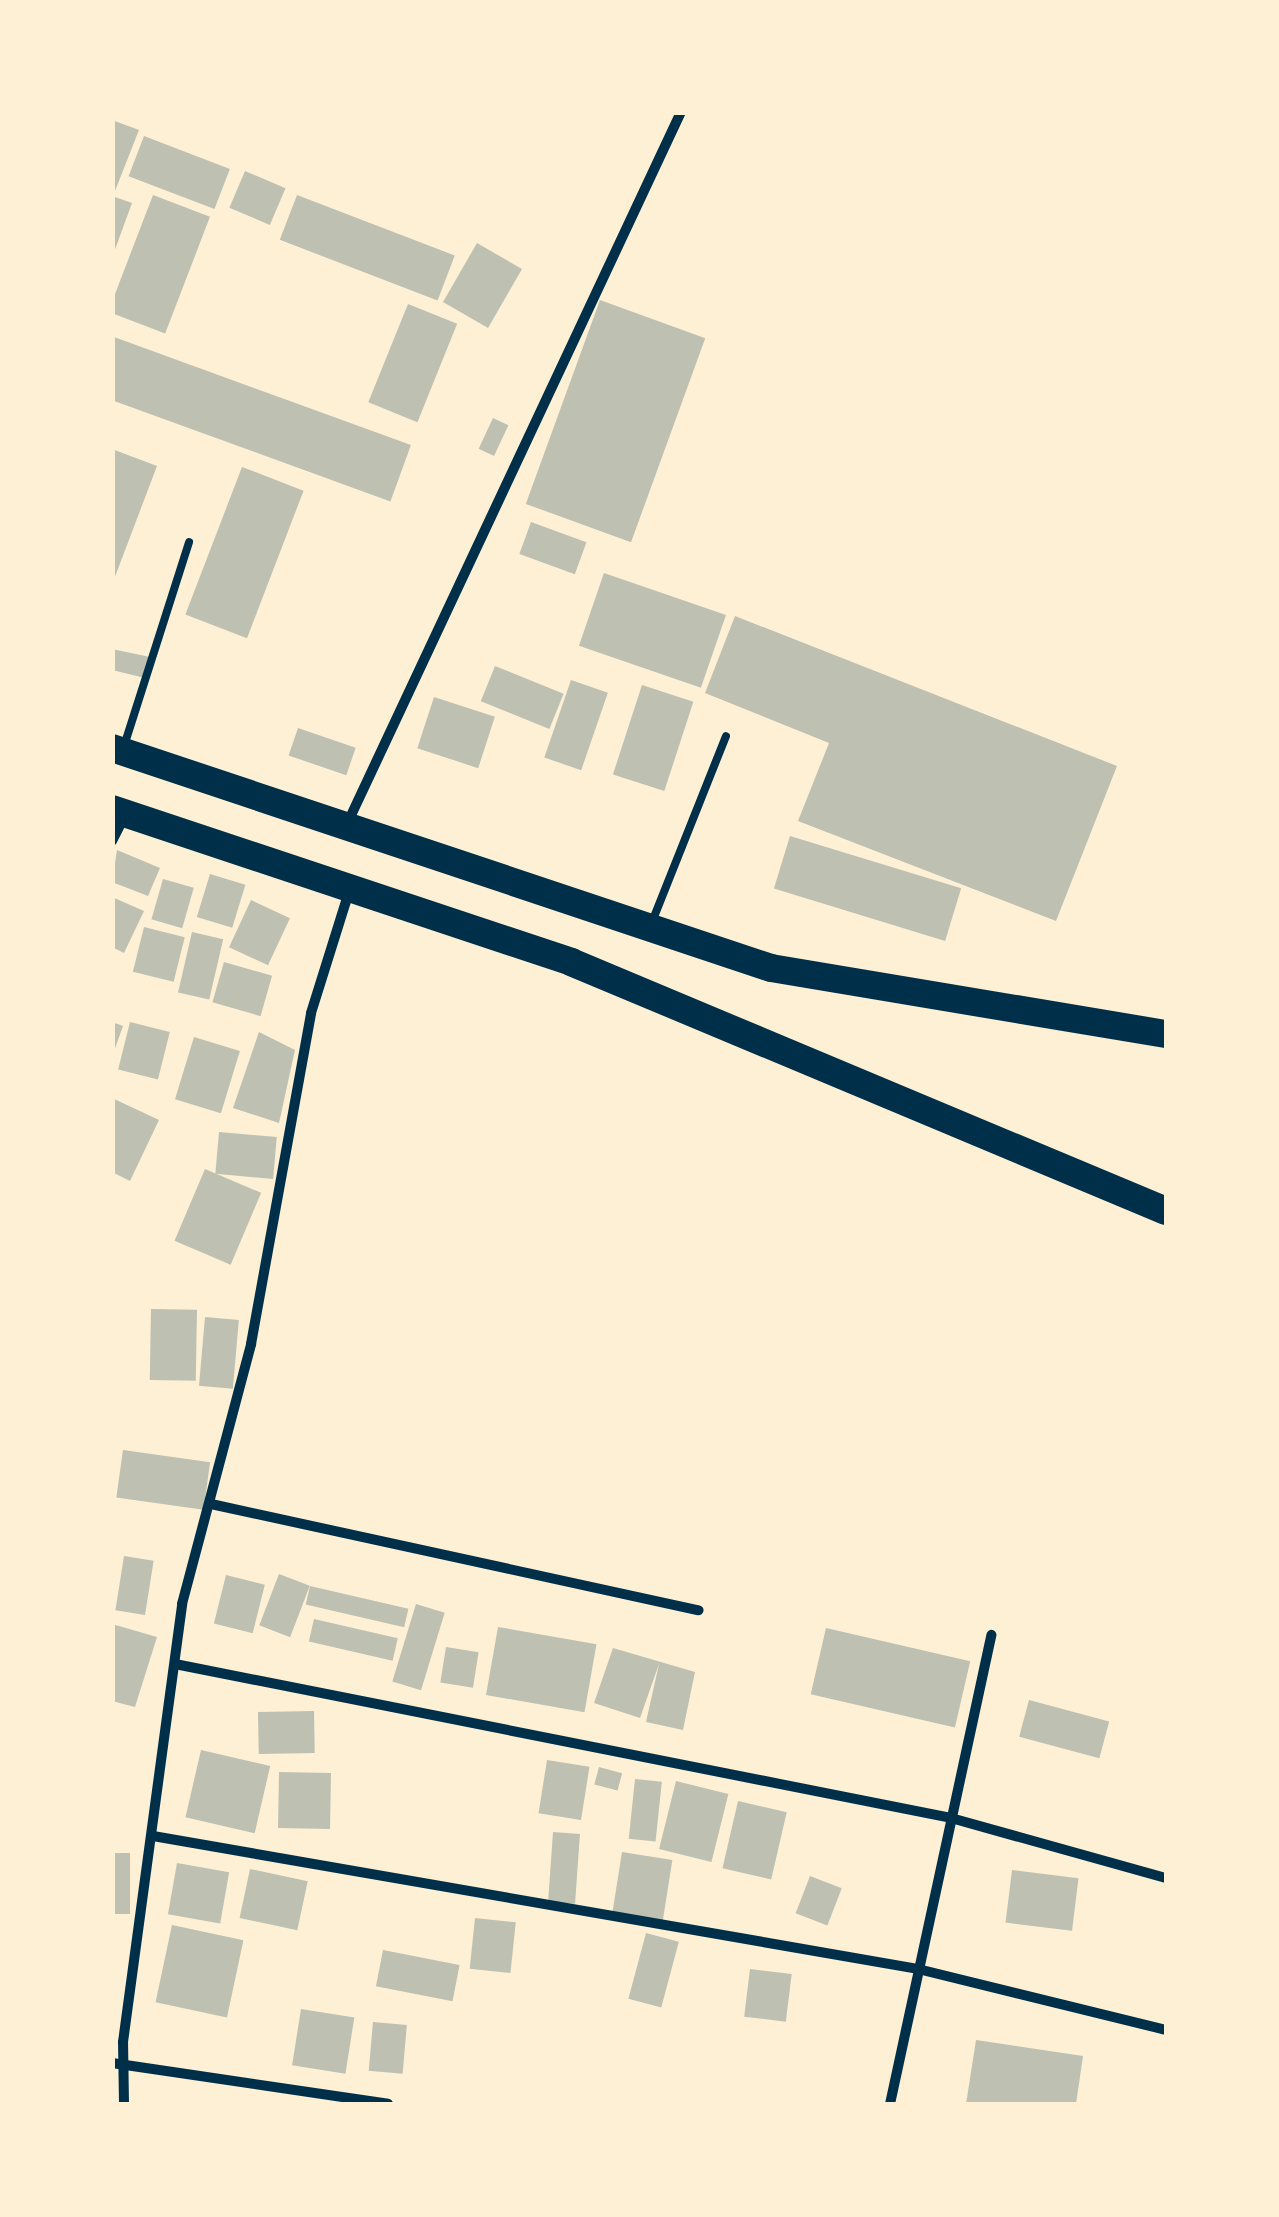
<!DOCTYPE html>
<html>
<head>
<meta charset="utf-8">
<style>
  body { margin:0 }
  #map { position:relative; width:1279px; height:2217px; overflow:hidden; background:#fdf0d5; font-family:"Sofia Sans Condensed",sans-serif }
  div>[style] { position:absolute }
  .building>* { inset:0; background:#bec0b2; transform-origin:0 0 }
  .service>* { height:8px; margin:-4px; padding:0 4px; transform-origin:4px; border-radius:4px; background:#003049 }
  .minor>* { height:10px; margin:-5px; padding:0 5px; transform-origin:5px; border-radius:5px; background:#003049 }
  .trunk>* { height:28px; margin:-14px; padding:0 14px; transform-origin:14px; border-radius:14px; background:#003049 }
  span { translate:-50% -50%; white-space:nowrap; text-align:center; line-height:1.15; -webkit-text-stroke:10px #fdf0d5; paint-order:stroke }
  .frame { position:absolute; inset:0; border:115px solid #fdf0d5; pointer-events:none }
</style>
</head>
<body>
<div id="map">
  <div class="building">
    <i style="clip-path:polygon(112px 120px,139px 130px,113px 196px,112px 196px)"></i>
    <i style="left:144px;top:136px;width:92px;height:43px;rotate:21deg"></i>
    <i style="left:245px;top:171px;width:44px;height:40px;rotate:23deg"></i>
    <i style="left:153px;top:195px;width:61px;height:125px;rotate:21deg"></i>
    <i style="left:297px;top:195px;width:169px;height:48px;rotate:21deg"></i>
    <i style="clip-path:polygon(112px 196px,132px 203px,113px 255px,112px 255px)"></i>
    <i style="left:477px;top:243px;width:52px;height:68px;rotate:30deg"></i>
    <i style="left:600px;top:300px;width:112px;height:217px;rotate:20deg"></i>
    <i style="left:408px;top:304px;width:53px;height:106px;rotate:22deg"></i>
    <i style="left:114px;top:337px;width:316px;height:60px;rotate:20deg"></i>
    <i style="left:493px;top:418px;width:17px;height:34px;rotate:25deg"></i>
    <i style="clip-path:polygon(112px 449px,157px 466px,113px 582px,112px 582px)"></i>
    <i style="left:242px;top:467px;width:66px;height:158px;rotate:21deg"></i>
    <i style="left:531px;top:522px;width:59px;height:34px;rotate:20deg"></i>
    <i style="left:604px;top:573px;width:129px;height:77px;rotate:19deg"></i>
    <i style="clip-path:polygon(735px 616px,1117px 766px,1056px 921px,798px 821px,829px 743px,705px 693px)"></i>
    <i style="clip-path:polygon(112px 649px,150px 657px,145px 678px,112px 670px)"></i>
    <i style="left:495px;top:666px;width:74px;height:38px;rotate:22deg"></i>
    <i style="left:571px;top:680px;width:39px;height:82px;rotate:19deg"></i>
    <i style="left:642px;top:685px;width:54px;height:94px;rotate:18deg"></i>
    <i style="left:434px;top:697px;width:64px;height:54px;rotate:18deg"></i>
    <i style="left:298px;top:728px;width:61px;height:29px;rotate:19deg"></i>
    <i style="left:790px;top:836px;width:179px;height:55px;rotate:17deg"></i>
    <i style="clip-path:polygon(117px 850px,160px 868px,148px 896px,112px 882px)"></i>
    <i style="left:210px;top:874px;width:37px;height:45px;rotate:17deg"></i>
    <i style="left:163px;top:879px;width:32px;height:42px;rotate:16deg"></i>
    <i style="clip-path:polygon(112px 897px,144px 911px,124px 953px,112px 947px)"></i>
    <i style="left:251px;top:900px;width:43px;height:52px;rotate:25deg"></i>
    <i style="left:144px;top:927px;width:42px;height:46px;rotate:14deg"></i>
    <i style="left:192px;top:932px;width:32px;height:62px;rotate:13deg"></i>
    <i style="left:224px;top:962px;width:50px;height:42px;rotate:16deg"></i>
    <i style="clip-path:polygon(112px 1022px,123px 1026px,113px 1054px,112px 1054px)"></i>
    <i style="left:130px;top:1022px;width:41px;height:49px;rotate:14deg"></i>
    <i style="clip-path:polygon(259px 1032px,295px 1050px,279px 1123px,233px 1108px)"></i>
    <i style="left:194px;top:1037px;width:48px;height:65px;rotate:17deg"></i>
    <i style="clip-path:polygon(112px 1098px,159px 1120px,130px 1181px,112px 1172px)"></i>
    <i style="left:219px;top:1132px;width:58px;height:42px;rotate:5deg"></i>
    <i style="left:205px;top:1169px;width:61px;height:78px;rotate:23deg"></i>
    <i style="left:151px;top:1309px;width:46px;height:71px;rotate:1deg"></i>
    <i style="left:205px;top:1317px;width:34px;height:69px;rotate:5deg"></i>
    <i style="left:123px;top:1450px;width:88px;height:48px;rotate:8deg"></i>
    <i style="left:124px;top:1556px;width:30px;height:55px;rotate:9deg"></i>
    <i style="left:279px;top:1574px;width:33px;height:55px;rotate:21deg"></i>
    <i style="left:226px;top:1575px;width:40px;height:50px;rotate:14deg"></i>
    <i style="left:310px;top:1586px;width:101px;height:19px;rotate:13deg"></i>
    <i style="left:416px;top:1604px;width:30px;height:81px;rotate:17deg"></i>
    <i style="left:314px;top:1619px;width:86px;height:23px;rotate:13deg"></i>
    <i style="clip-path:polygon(112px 1624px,157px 1637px,135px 1707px,112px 1701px)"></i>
    <i style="left:498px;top:1627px;width:100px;height:69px;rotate:10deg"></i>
    <i style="left:826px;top:1628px;width:148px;height:68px;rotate:13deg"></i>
    <i style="left:446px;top:1647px;width:33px;height:36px;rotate:9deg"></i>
    <i style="clip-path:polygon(613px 1648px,695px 1672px,683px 1730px,646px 1722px,659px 1664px,640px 1718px,594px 1703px)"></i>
    <i style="left:1029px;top:1700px;width:83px;height:38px;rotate:15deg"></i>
    <i style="left:314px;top:1711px;width:42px;height:56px;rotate:89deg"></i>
    <i style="left:201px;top:1750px;width:71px;height:69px;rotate:13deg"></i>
    <i style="left:547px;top:1760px;width:43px;height:54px;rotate:9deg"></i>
    <i style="left:599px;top:1767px;width:24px;height:18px;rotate:15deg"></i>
    <i style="left:279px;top:1772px;width:52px;height:56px;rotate:1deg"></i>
    <i style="left:635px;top:1779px;width:27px;height:60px;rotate:6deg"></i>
    <i style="left:676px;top:1781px;width:54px;height:70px;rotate:14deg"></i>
    <i style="left:738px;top:1801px;width:50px;height:69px;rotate:13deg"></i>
    <i style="left:553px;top:1832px;width:27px;height:70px;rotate:4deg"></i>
    <i style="left:622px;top:1852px;width:51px;height:65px;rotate:9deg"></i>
    <i style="left:112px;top:1853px;width:18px;height:61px"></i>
    <i style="left:177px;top:1863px;width:53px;height:52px;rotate:10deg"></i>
    <i style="left:250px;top:1869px;width:59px;height:50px;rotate:12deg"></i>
    <i style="left:1012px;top:1870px;width:67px;height:53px;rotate:7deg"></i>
    <i style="left:810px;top:1876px;width:34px;height:40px;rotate:21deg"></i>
    <i style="left:475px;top:1918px;width:41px;height:51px;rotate:6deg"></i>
    <i style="left:172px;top:1925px;width:73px;height:79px;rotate:12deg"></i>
    <i style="left:646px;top:1933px;width:34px;height:68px;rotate:15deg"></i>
    <i style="left:383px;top:1950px;width:78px;height:37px;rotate:11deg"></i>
    <i style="left:750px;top:1969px;width:42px;height:48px;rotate:7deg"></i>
    <i style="left:301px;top:2009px;width:54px;height:57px;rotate:9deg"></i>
    <i style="left:373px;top:2022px;width:34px;height:49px;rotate:5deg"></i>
    <i style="clip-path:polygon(976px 2040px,1083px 2056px,1076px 2104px,966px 2104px)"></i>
  </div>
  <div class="service">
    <i style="left:124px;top:746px;width:214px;rotate:-72.3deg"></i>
    <i style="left:652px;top:922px;width:200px;rotate:-68.3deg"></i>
  </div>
  <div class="minor">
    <i style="left:347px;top:824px;width:786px;rotate:-64.87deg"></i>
    <i style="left:112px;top:841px;width:30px;rotate:-63deg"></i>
    <i style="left:211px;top:1504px;width:499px;rotate:12.3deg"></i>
    <i style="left:175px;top:1664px;width:791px;rotate:11.22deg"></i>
    <i style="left:951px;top:1818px;width:223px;rotate:15.6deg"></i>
    <i style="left:153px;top:1836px;width:776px;rotate:9.86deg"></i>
    <i style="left:918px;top:1969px;width:255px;rotate:13.8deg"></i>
    <i style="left:112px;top:2063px;width:279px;rotate:8.4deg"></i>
    <i style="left:124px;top:2104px;width:62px;rotate:-90.9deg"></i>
    <i style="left:123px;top:2042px;width:442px;rotate:-82.3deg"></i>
    <i style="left:182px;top:1604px;width:269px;rotate:-75.1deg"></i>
    <i style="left:251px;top:1344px;width:336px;rotate:-79.7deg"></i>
    <i style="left:311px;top:1013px;width:127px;rotate:-72.6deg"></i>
    <i style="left:890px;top:2104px;width:480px;rotate:-77.8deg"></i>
  </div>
  <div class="trunk">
    <i style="left:112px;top:748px;width:695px;rotate:18.46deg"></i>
    <i style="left:771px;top:968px;width:400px;rotate:9.5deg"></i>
    <i style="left:112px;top:809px;width:484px;rotate:18.4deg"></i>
    <i style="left:571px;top:962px;width:645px;rotate:22.71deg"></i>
  </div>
  <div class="frame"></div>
</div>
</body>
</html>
